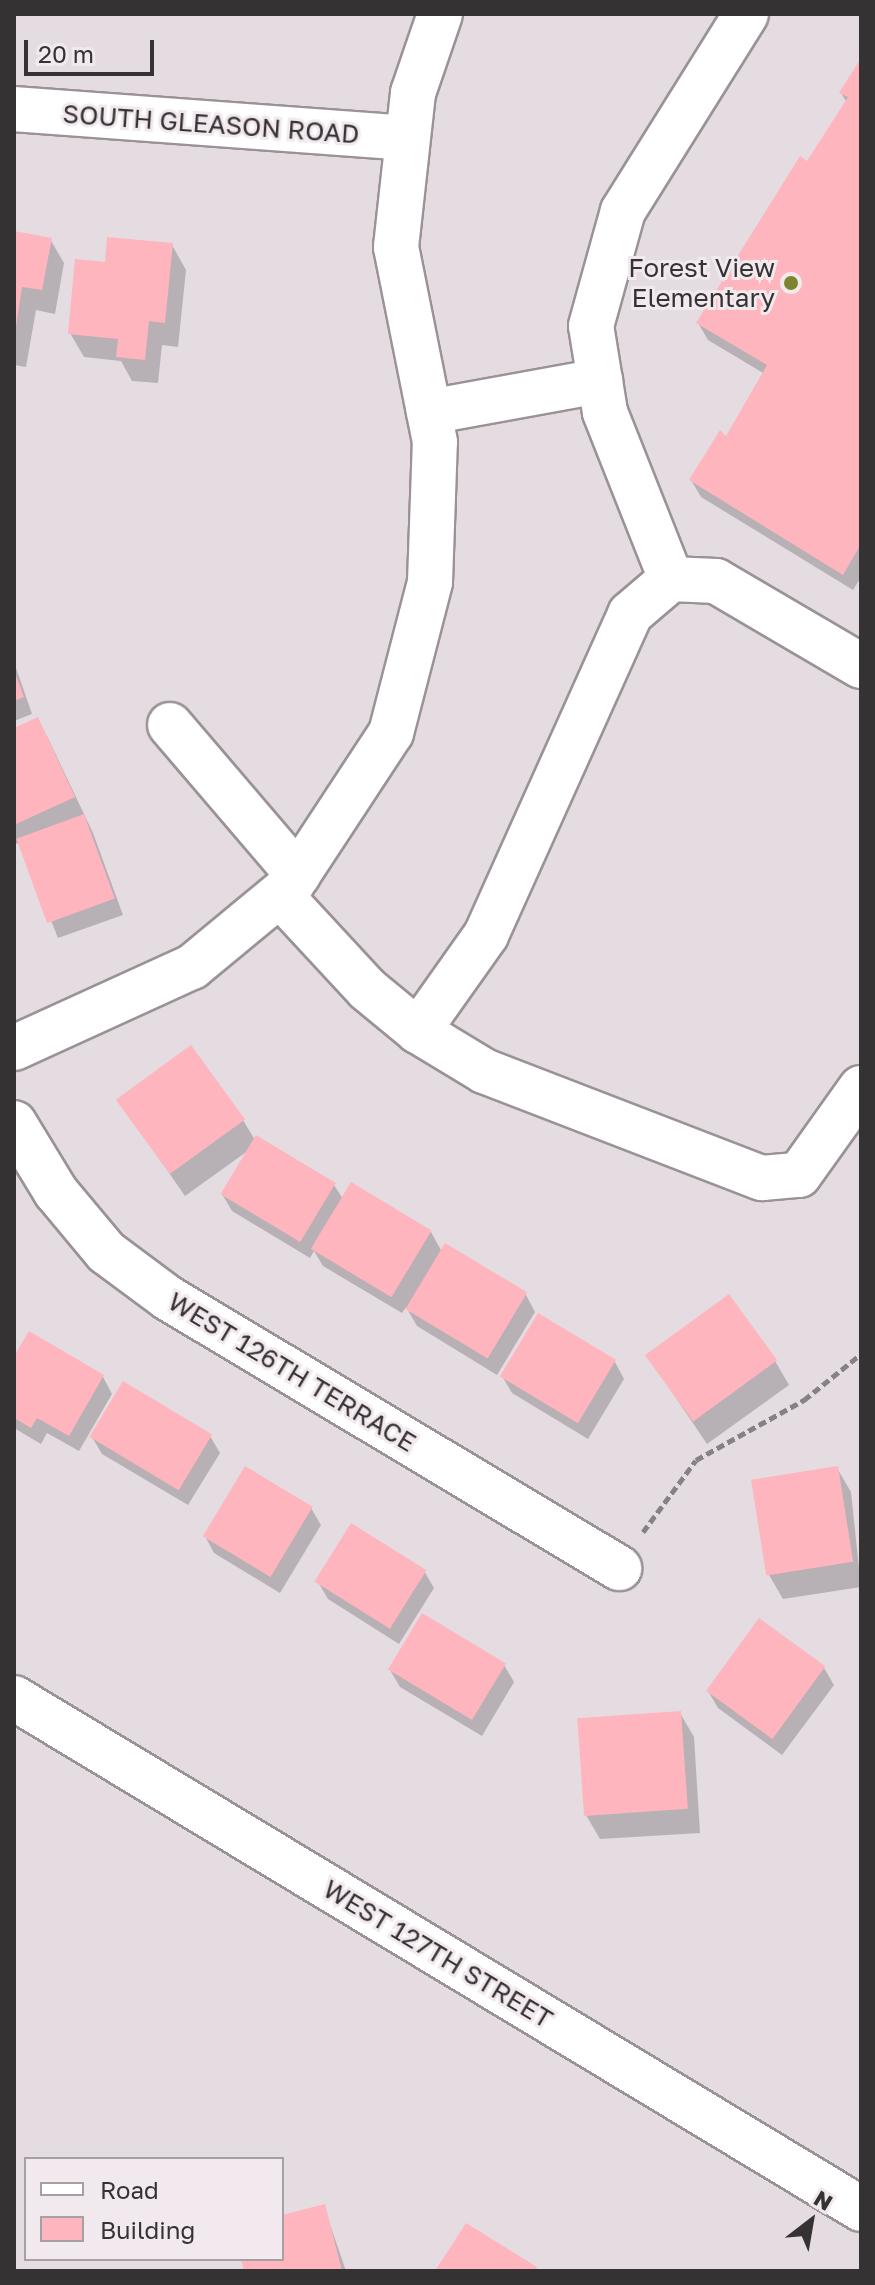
<!DOCTYPE html>
<html>
<head>
<meta charset="utf-8">
<style>
  body { margin:0 }
  #map { position:relative; width:875px; height:2285px; overflow:hidden; background:#e5dce1; font-family:"Golos Text",sans-serif }
  div>[style] { position:absolute }
  .shadow>* { inset:0; background:#0003 }
  .building>* { inset:0; background:#feb5bd; transform-origin:0 0 }
  .path>* { height:5px; margin-top:-2.5px; transform-origin:0; background:repeating-linear-gradient(90deg,#878184 0 8px,transparent 0 12px) }
  .roads { filter:drop-shadow(2px 0 #9a9296) drop-shadow(-2px 0 #9a9296) drop-shadow(0 2px #9a9296) drop-shadow(0 -2px #9a9296) }
  .minor>* { height:44px; margin:-22px; padding:0 22px; transform-origin:22px; border-radius:22px; background:#fff }
  .dots>* { width:22px; height:22px; translate:-50% -50%; box-sizing:border-box; border:4px solid #f2e9ee; border-radius:50% }
  span { translate:-50% -50%; white-space:nowrap; text-align:center; line-height:1.15; -webkit-text-stroke:6px #f2e9ee; paint-order:stroke }
  .street-label { font-size:26px; color:#353233 }
  .poi-label { font-size:26px; color:#353233 }
  .right { translate:-100% -50%; text-align:right }
  .frame { position:absolute; inset:0; border:16px solid #353233; pointer-events:none }
  .legend { position:absolute; left:24px; top:2157px; width:260px; height:104px; box-sizing:border-box; background:#f2e9ee; border:2px solid #a6a0a3; margin:0; padding:10px 14px; list-style:none; font-size:24px; color:#353233 }
  .legend li { display:flex; align-items:center; gap:16px; height:40px }
  .legend b { width:40px; border:2px solid #a6a0a3 }
  .north { position:absolute; left:771px; top:2181px; width:80px; height:80px; -webkit-text-stroke:6px #f2e9ee; paint-order:stroke; rotate:31deg; font-size:22px; font-weight:700; line-height:32px; text-align:center; color:#353233 }
  .north::after { content:''; display:block; margin:auto; width:28px; height:36px; background:#353233; clip-path:polygon(50% 0,100% 100%,50% 72%,0 100%) }
  .scale { position:absolute; left:24px; top:40px; width:130px; height:36px; box-sizing:border-box; border:4px solid #353233; border-top:0; padding-left:10px; font-size:24px; line-height:28px; white-space:nowrap; color:#353233; -webkit-text-stroke:6px #f2e9ee; paint-order:stroke }
</style>
</head>
<body>
<div id="map">
  <div class="shadow">
    <i style="clip-path:polygon(861px 62px,861px 577px,853px 590px,701px 497px,691px 480px,727px 439px,765px 374px,708px 340px,698px 323px,847px 103px,841px 93px)"></i>
    <i style="clip-path:polygon(14px 233px,50px 239px,64px 263px,55px 314px,36px 310px,26px 367px,14px 365px)"></i>
    <i style="clip-path:polygon(172px 245px,186px 270px,178px 347px,162px 345px,158px 383px,132px 381px,121px 361px,84px 357px,70px 333px,106px 264px)"></i>
    <i style="clip-path:polygon(14px 662px,32px 714px,14px 721px)"></i>
    <i style="clip-path:polygon(14px 730px,47px 736px,93px 833px,123px 915px,58px 938px,20px 843px,14px 844px)"></i>
    <i style="clip-path:polygon(119px 1101px,243px 1120px,255px 1140px,334px 1185px,343px 1199px,352px 1184px,431px 1232px,442px 1252px,526px 1295px,535px 1312px,497px 1375px,417px 1326px,406px 1307px,402px 1313px,323px 1266px,314px 1251px,310px 1258px,232px 1211px,222px 1194px,249px 1150px,185px 1196px)"></i>
    <i style="clip-path:polygon(647px 1355px,775px 1361px,789px 1385px,707px 1444px)"></i>
    <i style="clip-path:polygon(14px 1360px,103px 1377px,112px 1394px,79px 1451px,47px 1433px,41px 1444px,14px 1428px)"></i>
    <i style="clip-path:polygon(615px 1362px,624px 1379px,588px 1439px,512px 1393px,502px 1376px)"></i>
    <i style="clip-path:polygon(210px 1436px,220px 1453px,188px 1505px,102px 1454px,92px 1437px)"></i>
    <i style="clip-path:polygon(837px 1468px,851px 1492px,861px 1587px,783px 1599px,769px 1575px)"></i>
    <i style="clip-path:polygon(311px 1508px,321px 1525px,280px 1593px,214px 1553px,205px 1536px)"></i>
    <i style="clip-path:polygon(424px 1571px,434px 1588px,399px 1644px,328px 1599px,318px 1582px)"></i>
    <i style="clip-path:polygon(759px 1621px,824px 1668px,834px 1685px,782px 1755px,718px 1708px,708px 1691px)"></i>
    <i style="clip-path:polygon(504px 1665px,514px 1682px,482px 1736px,400px 1687px,390px 1670px)"></i>
    <i style="clip-path:polygon(680px 1713px,694px 1737px,700px 1833px,600px 1839px,586px 1815px)"></i>
    <i style="clip-path:polygon(324px 2207px,346px 2271px,246px 2271px,243px 2259px,282px 2259px,282px 2218px)"></i>
  </div>
  <div class="building">
    <i style="clip-path:polygon(861px 58px,861px 544px,843px 575px,689px 480px,720px 430px,726px 436px,767px 365px,696px 323px,800px 156px,807px 161px,848px 97px,839px 93px)"></i>
    <i style="clip-path:polygon(14px 231px,52px 238px,42px 290px,22px 287px,16px 327px)"></i>
    <i style="clip-path:polygon(107px 237px,173px 243px,165px 323px,149px 321px,145px 360px,116px 357px,118px 339px,68px 334px,75px 259px,105px 262px)"></i>
    <i style="clip-path:polygon(14px 670px,24px 697px,14px 701px)"></i>
    <i style="clip-path:polygon(38px 717px,75px 797px,14px 825px,14px 728px)"></i>
    <i style="left:84px;top:814px;width:90px;height:72px;rotate:70deg"></i>
    <i style="left:191px;top:1045px;width:92px;height:93px;rotate:54deg"></i>
    <i style="left:256px;top:1135px;width:93px;height:69px;rotate:31deg"></i>
    <i style="left:351px;top:1182px;width:94px;height:78px;rotate:31deg"></i>
    <i style="left:445px;top:1243px;width:96px;height:77px;rotate:31deg"></i>
    <i style="left:729px;top:1294px;width:82px;height:104px;rotate:54deg"></i>
    <i style="left:538px;top:1313px;width:91px;height:74px;rotate:31deg"></i>
    <i style="clip-path:polygon(29px 1331px,104px 1375px,69px 1436px,37px 1418px,31px 1428px,14px 1418px,14px 1356px)"></i>
    <i style="left:123px;top:1381px;width:104px;height:65px;rotate:31deg"></i>
    <i style="left:245px;top:1466px;width:79px;height:82px;rotate:31deg"></i>
    <i style="left:838px;top:1466px;width:97px;height:88px;rotate:81deg"></i>
    <i style="left:351px;top:1523px;width:89px;height:69px;rotate:32deg"></i>
    <i style="left:422px;top:1613px;width:98px;height:66px;rotate:31deg"></i>
    <i style="left:759px;top:1618px;width:82px;height:90px;rotate:36deg"></i>
    <i style="left:681px;top:1711px;width:98px;height:104px;rotate:86deg"></i>
    <i style="clip-path:polygon(325px 2204px,342px 2271px,244px 2271px,241px 2259px,282px 2259px,282px 2215px)"></i>
    <i style="clip-path:polygon(466px 2223px,537px 2267px,535px 2271px,435px 2271px)"></i>
  </div>
  <div class="path">
    <i style="left:643px;top:1532px;width:89px;rotate:-53.6deg"></i>
    <i style="left:696px;top:1460px;width:124px;rotate:-29.1deg"></i>
    <i style="left:804px;top:1400px;width:73px;rotate:-38.9deg"></i>
  </div>
  <div class="roads">
    <div class="minor">
      <i style="left:14px;top:109px;width:394px;rotate:4.2deg"></i>
      <i style="left:429px;top:412px;width:174px;rotate:-10.3deg"></i>
      <i style="left:671px;top:579px;width:180px;rotate:-111.6deg"></i>
      <i style="left:605px;top:412px;width:87px;rotate:-99.2deg"></i>
      <i style="left:591px;top:326px;width:119px;rotate:-74.5deg"></i>
      <i style="left:623px;top:211px;width:232px;rotate:-58deg"></i>
      <i style="left:170px;top:725px;width:197px;rotate:49.5deg"></i>
      <i style="left:280px;top:895px;width:128px;rotate:47.2deg"></i>
      <i style="left:367px;top:989px;width:66px;rotate:39.5deg"></i>
      <i style="left:418px;top:1031px;width:77px;rotate:31.2deg"></i>
      <i style="left:484px;top:1071px;width:298px;rotate:21.1deg"></i>
      <i style="left:762px;top:1178px;width:37px;rotate:-5deg"></i>
      <i style="left:799px;top:1175px;width:107px;rotate:-54.5deg"></i>
      <i style="left:418px;top:1031px;width:118px;rotate:-54.7deg"></i>
      <i style="left:486px;top:935px;width:352px;rotate:-65.8deg"></i>
      <i style="left:630px;top:614px;width:54px;rotate:-40.5deg"></i>
      <i style="left:671px;top:579px;width:45px;rotate:2.5deg"></i>
      <i style="left:716px;top:581px;width:168px;rotate:30.4deg"></i>
      <i style="left:14px;top:1048px;width:196px;rotate:-24.5deg"></i>
      <i style="left:192px;top:967px;width:129px;rotate:-39.6deg"></i>
      <i style="left:291px;top:885px;width:182px;rotate:-56.7deg"></i>
      <i style="left:391px;top:733px;width:156px;rotate:-75.5deg"></i>
      <i style="left:430px;top:582px;width:140px;rotate:-88deg"></i>
      <i style="left:435px;top:442px;width:199px;rotate:-101.3deg"></i>
      <i style="left:396px;top:247px;width:155px;rotate:-83.7deg"></i>
      <i style="left:413px;top:93px;width:83px;rotate:-71.1deg"></i>
      <i style="left:14px;top:1123px;width:81px;rotate:58.7deg"></i>
      <i style="left:56px;top:1192px;width:78px;rotate:50.2deg"></i>
      <i style="left:106px;top:1252px;width:77px;rotate:36.6deg"></i>
      <i style="left:168px;top:1298px;width:526px;rotate:30.91deg"></i>
      <i style="left:14px;top:1698px;width:989px;rotate:31.1deg"></i>
    </div>
  </div>
  <div class="dots">
    <i style="left:791px;top:283px;background:#7d8430"></i>
  </div>
  <div class="street-label">
    <span style="left:211px;top:124px;rotate:4deg">SOUTH GLEASON ROAD</span>
    <span style="left:292px;top:1372px;rotate:31deg">WEST 126TH TERRACE</span>
    <span style="left:438px;top:1954px;rotate:31deg">WEST 127TH STREET</span>
  </div>
  <div class="poi-label">
    <span class="right" style="left:775px;top:283px">Forest View<br>Elementary</span>
  </div>
  <div class="frame"></div>
  <ul class="legend">
  <li><b style="height:10px;background:#fff"></b>Road</li>
  <li><b style="height:22px;background:#feb5bd"></b>Building</li>
  </ul>
  <div class="north">N</div>
  <div class="scale">20 m</div>
</div>
</body>
</html>
